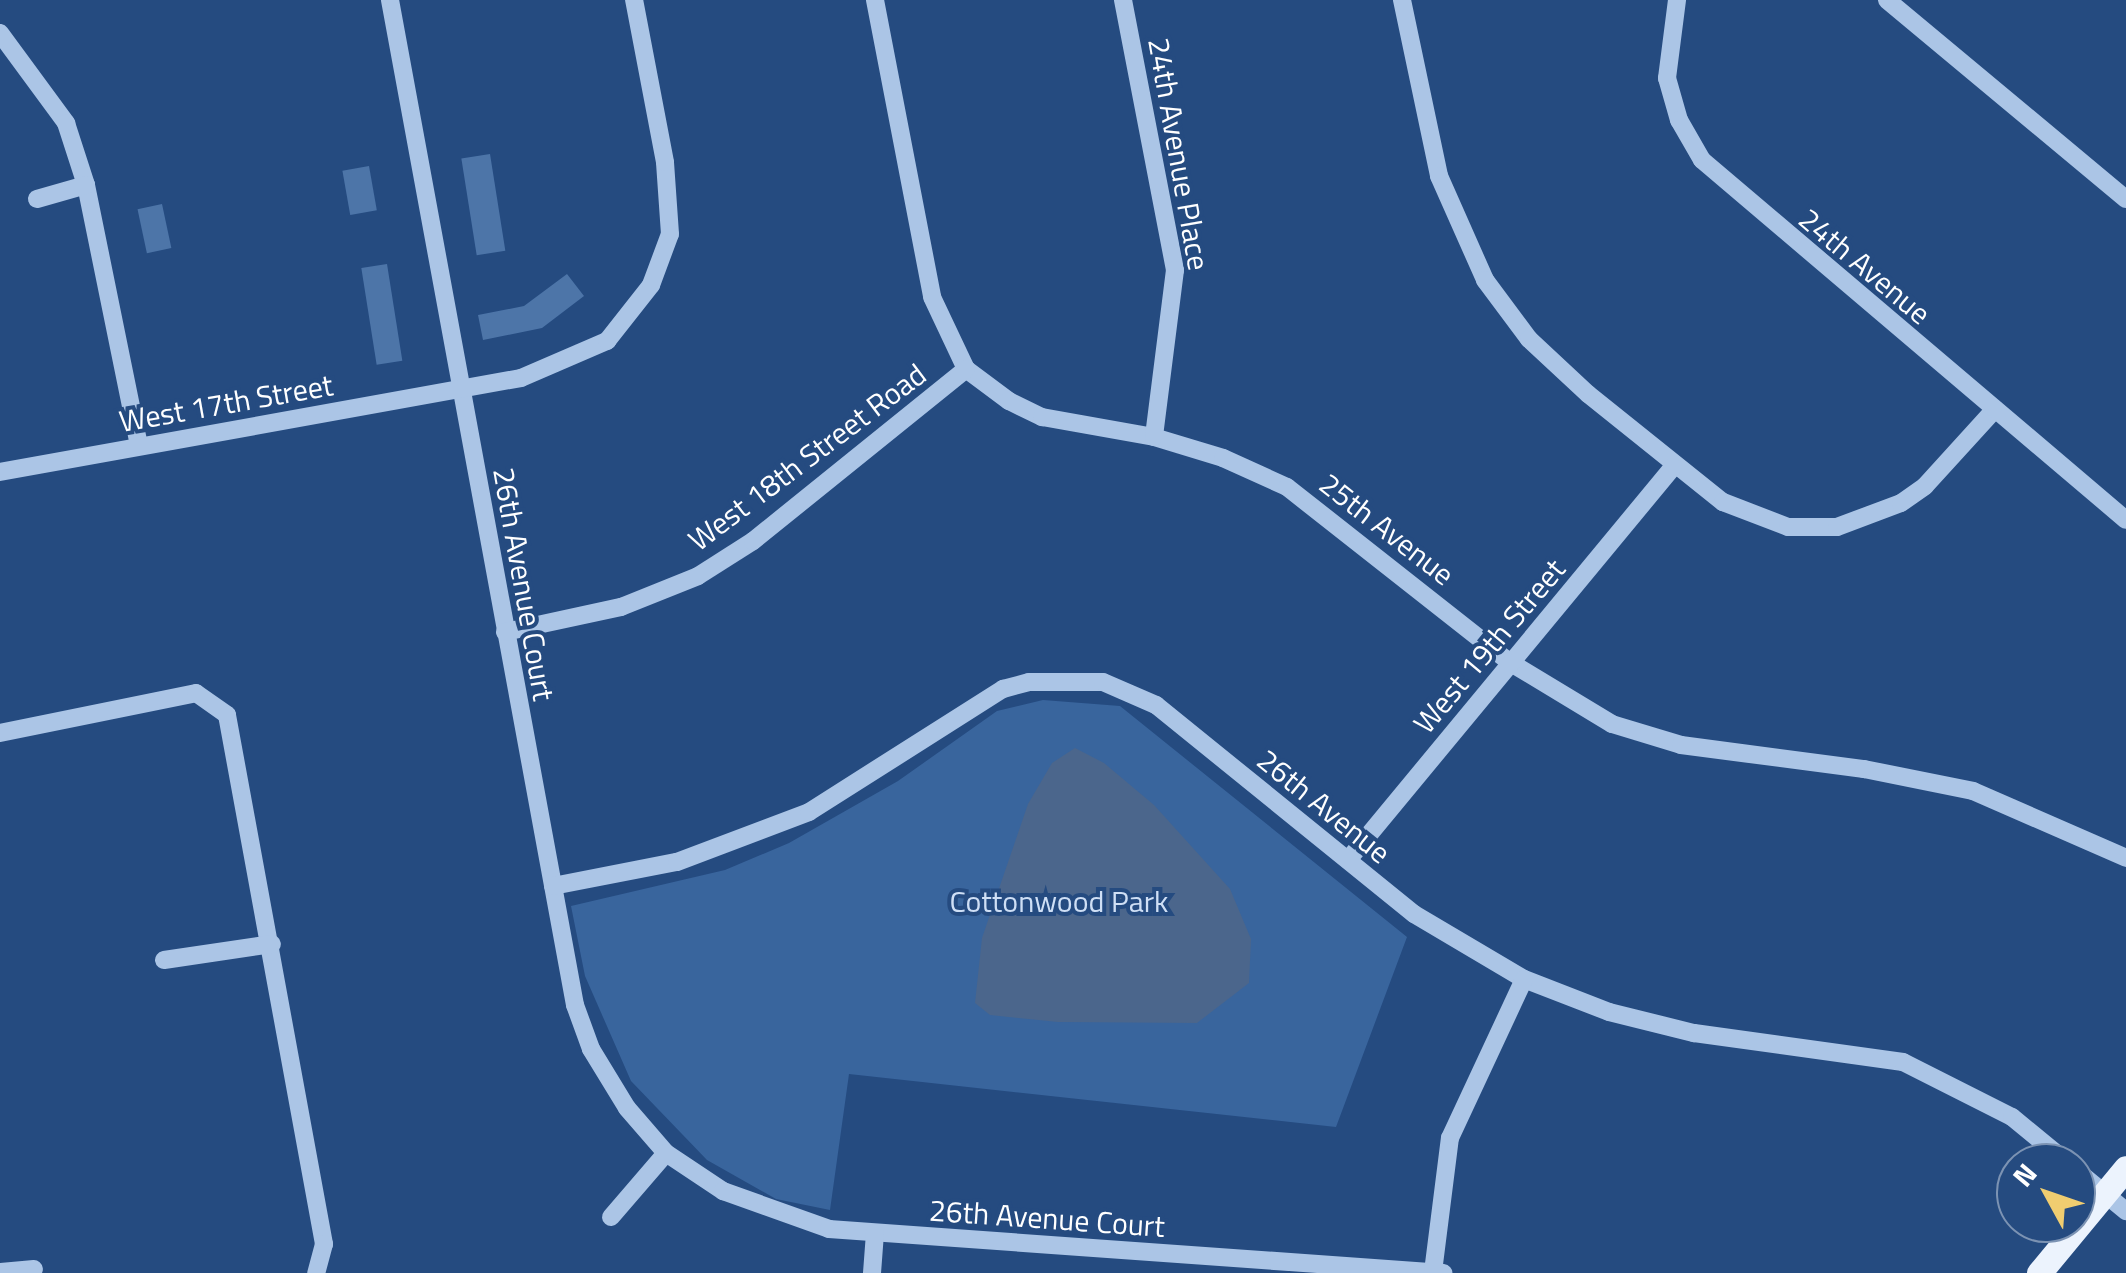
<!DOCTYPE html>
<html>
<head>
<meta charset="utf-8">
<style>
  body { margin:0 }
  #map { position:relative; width:2126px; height:1273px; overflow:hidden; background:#254b80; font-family:"Titillium Web",sans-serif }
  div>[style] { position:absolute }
  .green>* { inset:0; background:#39659d }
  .water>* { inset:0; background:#4b668c }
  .building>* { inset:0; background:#4d75a8; transform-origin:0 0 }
  .minor>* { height:18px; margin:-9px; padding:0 9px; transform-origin:9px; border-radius:9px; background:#abc5e6 }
  .major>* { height:25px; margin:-12.5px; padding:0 12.5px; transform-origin:12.5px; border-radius:12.5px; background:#ecf3fd }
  span { translate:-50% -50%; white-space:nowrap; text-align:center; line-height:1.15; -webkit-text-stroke:8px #254b80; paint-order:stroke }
  .street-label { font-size:30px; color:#fff }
  .park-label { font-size:30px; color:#cfdff5 }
  .north { position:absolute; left:1996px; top:1143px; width:100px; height:100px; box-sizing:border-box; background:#254b80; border:2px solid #7c93b3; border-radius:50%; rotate:310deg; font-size:28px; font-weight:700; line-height:40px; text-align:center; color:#fff }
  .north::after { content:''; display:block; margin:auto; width:35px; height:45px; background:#f0cd70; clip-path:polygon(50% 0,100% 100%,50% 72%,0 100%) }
</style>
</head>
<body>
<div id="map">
  <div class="green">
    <i style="clip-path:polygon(1043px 700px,1120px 706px,1407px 937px,1336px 1127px,849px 1074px,830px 1210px,776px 1199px,707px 1160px,631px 1081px,585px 976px,571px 906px,725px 870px,789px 843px,898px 781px,997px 711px)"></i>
  </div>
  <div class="water">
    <i style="clip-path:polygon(1075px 748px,1104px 763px,1154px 805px,1230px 889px,1251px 939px,1249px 983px,1197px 1023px,1058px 1022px,990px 1015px,975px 1003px,982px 938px,1028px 804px,1052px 763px)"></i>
  </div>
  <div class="building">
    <i style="left:490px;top:154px;width:98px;height:29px;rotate:81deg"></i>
    <i style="left:369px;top:166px;width:45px;height:27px;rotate:80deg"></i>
    <i style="left:162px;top:204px;width:45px;height:25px;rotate:78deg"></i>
    <i style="left:387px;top:264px;width:98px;height:26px;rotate:81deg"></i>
    <i style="clip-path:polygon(567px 274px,584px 296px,542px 328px,483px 340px,478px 315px,524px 306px)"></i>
  </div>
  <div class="minor">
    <i style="left:390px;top:0;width:1022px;rotate:79.57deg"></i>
    <i style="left:575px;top:1005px;width:47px;rotate:70deg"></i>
    <i style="left:591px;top:1049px;width:69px;rotate:58.6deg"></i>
    <i style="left:627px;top:1108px;width:60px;rotate:49.1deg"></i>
    <i style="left:666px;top:1153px;width:69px;rotate:33.7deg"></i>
    <i style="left:723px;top:1191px;width:113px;rotate:19.7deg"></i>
    <i style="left:829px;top:1229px;width:616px;rotate:4.1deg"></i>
    <i style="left:875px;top:0;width:302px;rotate:79.1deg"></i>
    <i style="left:932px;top:297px;width:80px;rotate:64.7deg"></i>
    <i style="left:966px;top:369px;width:54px;rotate:36.7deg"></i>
    <i style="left:1009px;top:401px;width:37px;rotate:26deg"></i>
    <i style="left:1042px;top:417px;width:114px;rotate:10.1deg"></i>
    <i style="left:1154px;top:437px;width:72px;rotate:16.9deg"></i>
    <i style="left:1223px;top:458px;width:70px;rotate:24.4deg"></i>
    <i style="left:1287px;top:487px;width:285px;rotate:38.2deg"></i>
    <i style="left:1511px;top:663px;width:118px;rotate:31.1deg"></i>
    <i style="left:1612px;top:724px;width:72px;rotate:16.9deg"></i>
    <i style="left:1681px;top:745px;width:185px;rotate:7.5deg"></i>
    <i style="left:1864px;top:769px;width:111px;rotate:11.4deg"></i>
    <i style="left:1973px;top:791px;width:167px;rotate:23.6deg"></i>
    <i style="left:1123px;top:0;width:275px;rotate:79.1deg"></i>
    <i style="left:1175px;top:270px;width:168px;rotate:97.2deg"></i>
    <i style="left:1402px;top:0;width:180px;rotate:78.1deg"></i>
    <i style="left:1439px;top:176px;width:114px;rotate:66.1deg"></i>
    <i style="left:1485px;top:280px;width:74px;rotate:53.3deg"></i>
    <i style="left:1529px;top:339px;width:81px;rotate:43deg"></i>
    <i style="left:1588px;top:394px;width:173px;rotate:38.7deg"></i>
    <i style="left:1723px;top:502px;width:70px;rotate:21deg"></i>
    <i style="left:1788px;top:527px;width:49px"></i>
    <i style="left:1837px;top:527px;width:68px;rotate:-20.6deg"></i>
    <i style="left:1901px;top:503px;width:29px;rotate:-35deg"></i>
    <i style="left:1925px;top:486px;width:104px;rotate:-47.7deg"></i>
    <i style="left:1677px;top:0;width:79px;rotate:97.3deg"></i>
    <i style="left:1667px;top:78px;width:44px;rotate:74.1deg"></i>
    <i style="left:1679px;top:120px;width:46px;rotate:60.1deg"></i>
    <i style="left:1702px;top:160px;width:556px;rotate:40.33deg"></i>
    <i style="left:1887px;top:0;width:311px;rotate:39.8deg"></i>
    <i style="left:0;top:33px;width:112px;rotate:53.7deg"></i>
    <i style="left:66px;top:123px;width:65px;rotate:72.1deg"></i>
    <i style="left:86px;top:185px;width:265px;rotate:78.5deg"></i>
    <i style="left:37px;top:199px;width:51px;rotate:-15.9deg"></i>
    <i style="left:0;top:472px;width:529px;rotate:-10.23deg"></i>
    <i style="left:521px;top:378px;width:94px;rotate:-23.3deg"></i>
    <i style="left:607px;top:341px;width:71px;rotate:-51.8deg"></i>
    <i style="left:651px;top:285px;width:54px;rotate:-69.6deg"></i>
    <i style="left:670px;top:234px;width:72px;rotate:-94deg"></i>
    <i style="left:665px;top:162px;width:165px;rotate:-100.8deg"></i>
    <i style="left:505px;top:632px;width:119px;rotate:-12.2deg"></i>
    <i style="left:621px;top:607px;width:83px;rotate:-21.9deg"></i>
    <i style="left:698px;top:576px;width:65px;rotate:-32.5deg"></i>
    <i style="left:753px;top:541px;width:274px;rotate:-38.9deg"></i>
    <i style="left:0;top:733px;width:200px;rotate:-11.5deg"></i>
    <i style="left:196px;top:693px;width:38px;rotate:35deg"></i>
    <i style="left:227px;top:715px;width:538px;rotate:79.61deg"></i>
    <i style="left:324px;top:1244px;width:30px;rotate:105deg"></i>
    <i style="left:1348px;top:860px;width:510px;rotate:-50.41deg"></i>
    <i style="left:553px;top:886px;width:126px;rotate:-11deg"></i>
    <i style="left:677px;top:862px;width:141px;rotate:-20.7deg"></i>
    <i style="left:809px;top:812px;width:230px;rotate:-32.4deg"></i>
    <i style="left:1003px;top:689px;width:27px;rotate:-15deg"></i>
    <i style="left:1029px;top:682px;width:74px"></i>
    <i style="left:1103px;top:682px;width:58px;rotate:23.5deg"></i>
    <i style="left:1156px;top:705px;width:332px;rotate:39deg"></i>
    <i style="left:1414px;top:914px;width:128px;rotate:30.6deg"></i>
    <i style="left:1524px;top:979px;width:91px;rotate:21.2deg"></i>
    <i style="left:1609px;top:1012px;width:88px;rotate:13.9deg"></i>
    <i style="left:1694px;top:1033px;width:211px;rotate:7.9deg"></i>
    <i style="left:1903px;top:1062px;width:122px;rotate:26.8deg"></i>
    <i style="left:2012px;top:1117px;width:72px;rotate:39.4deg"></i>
    <i style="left:164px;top:960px;width:109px;rotate:-8.4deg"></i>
    <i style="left:2076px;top:1170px;width:65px;rotate:39.4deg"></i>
    <i style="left:611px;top:1217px;width:84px;rotate:-49.3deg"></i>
    <i style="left:0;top:1272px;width:34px;rotate:-5deg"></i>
    <i style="left:1433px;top:1272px;width:135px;rotate:-82.8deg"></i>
    <i style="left:1450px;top:1138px;width:175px;rotate:-65deg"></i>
    <i style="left:872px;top:1273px;width:40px;rotate:-85.7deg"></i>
  </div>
  <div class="major">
    <i style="left:2039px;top:1273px;width:136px;rotate:-50.4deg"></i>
  </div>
  <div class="street-label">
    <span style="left:1179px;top:154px;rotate:80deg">24th Avenue Place</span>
    <span style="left:1865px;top:266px;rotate:40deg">24th Avenue</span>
    <span style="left:226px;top:403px;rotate:-10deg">West 17th Street</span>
    <span style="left:807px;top:457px;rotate:-37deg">West 18th Street Road</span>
    <span style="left:1387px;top:529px;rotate:38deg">25th Avenue</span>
    <span style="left:524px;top:584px;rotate:80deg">26th Avenue Court</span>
    <span style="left:1489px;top:646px;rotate:-50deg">West 19th Street</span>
    <span style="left:1324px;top:806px;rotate:39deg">26th Avenue</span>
    <span style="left:1047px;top:1218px;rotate:4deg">26th Avenue Court</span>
  </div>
  <div class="park-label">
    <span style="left:1059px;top:901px">Cottonwood Park</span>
  </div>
  <div class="north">N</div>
</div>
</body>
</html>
